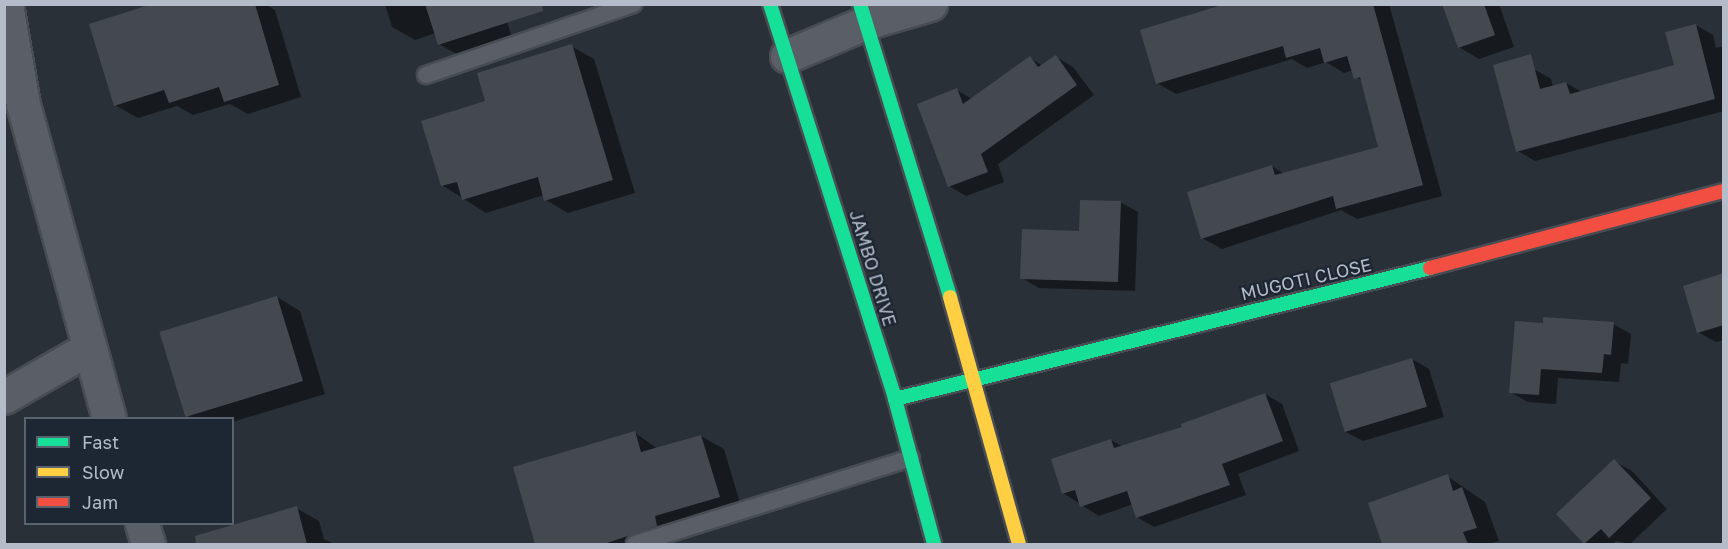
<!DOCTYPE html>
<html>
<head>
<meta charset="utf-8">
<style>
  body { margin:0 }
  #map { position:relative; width:1728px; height:549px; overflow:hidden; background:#2a3038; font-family:"Golos Text",sans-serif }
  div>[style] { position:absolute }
  .shadow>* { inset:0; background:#0007 }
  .building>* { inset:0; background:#444950; transform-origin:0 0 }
  .roads { filter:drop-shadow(2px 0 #484c53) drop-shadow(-2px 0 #484c53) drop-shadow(0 2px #484c53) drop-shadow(0 -2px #484c53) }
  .lane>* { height:16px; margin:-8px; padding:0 8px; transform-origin:8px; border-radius:8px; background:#5a5e66 }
  .street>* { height:33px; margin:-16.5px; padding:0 16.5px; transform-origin:16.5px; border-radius:16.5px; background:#5a5e66 }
  .fast>* { height:14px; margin:-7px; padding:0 7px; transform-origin:7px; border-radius:7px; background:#16e098 }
  .slow>* { height:14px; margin:-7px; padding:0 7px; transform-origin:7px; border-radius:7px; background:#ffcf43 }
  .jam>* { height:14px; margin:-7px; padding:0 7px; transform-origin:7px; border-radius:7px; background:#f24e42 }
  span { translate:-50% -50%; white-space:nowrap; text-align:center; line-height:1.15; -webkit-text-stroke:4.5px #1d2633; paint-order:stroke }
  .street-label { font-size:18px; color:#b4bcc9 }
  .frame { position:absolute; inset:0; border:6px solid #b4bcc9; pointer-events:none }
  .legend { position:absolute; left:24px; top:417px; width:210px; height:108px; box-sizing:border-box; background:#1d2633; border:2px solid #59626f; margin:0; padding:8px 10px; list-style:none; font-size:18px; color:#b4bcc9 }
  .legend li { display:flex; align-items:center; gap:12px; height:30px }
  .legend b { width:30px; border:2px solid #59626f }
</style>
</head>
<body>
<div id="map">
  <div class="shadow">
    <i style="clip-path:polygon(157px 4px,265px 4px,275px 10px,301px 97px,248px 114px,230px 104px,193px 115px,177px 106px,138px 118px,115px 105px)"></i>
    <i style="clip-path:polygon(385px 4px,527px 4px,504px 12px,513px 41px,462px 57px,439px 44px,436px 33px,415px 40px,392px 27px)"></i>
    <i style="clip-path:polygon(1230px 4px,1389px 4px,1442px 196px,1357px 219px,1341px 210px,1222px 249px,1202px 238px,1272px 166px,1284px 174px,1379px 148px,1362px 82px,1353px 70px,1344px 73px,1326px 62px,1307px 68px,1292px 59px,1176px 94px,1157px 83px)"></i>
    <i style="clip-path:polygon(1444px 4px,1499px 4px,1514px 47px,1479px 59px,1459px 47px)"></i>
    <i style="clip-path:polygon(1696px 25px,1713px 35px,1716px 48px,1724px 46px,1724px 111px,1535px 161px,1518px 151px,1534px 69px,1551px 79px,1553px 87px,1566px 83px,1582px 92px,1676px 66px)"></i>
    <i style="clip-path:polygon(571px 46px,594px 59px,635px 193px,568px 213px,546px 200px,544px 195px,486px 213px,442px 185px,487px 102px)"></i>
    <i style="clip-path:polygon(1056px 57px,1073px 67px,1094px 95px,998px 164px,1004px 182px,966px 196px,949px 186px,957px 90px,972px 99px,1030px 58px,1043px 66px)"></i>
    <i style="clip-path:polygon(1120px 202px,1138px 212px,1135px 291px,1039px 288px,1022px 278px)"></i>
    <i style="clip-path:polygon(1724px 275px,1724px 340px,1716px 342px,1698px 332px)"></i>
    <i style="clip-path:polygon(277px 297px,300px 311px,325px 394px,232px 422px,186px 416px)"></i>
    <i style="clip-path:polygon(1613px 324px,1631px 334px,1628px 364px,1621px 363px,1619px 382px,1558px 378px,1556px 404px,1528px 402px,1510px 392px,1544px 325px)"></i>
    <i style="clip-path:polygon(1412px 359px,1429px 369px,1444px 417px,1363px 441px,1346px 432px)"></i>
    <i style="clip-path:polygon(1265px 394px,1282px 404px,1299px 451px,1238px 474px,1246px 495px,1154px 527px,1137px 517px,1133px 504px,1099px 516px,1063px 493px,1111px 440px,1123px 447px,1184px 428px)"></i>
    <i style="clip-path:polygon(634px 432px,658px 449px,701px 436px,724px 449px,742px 510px,677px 529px,679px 539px,665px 544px,537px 544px,515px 468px)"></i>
    <i style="clip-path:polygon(1614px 461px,1632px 471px,1667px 509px,1630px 544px,1616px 541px,1612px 544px,1587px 544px,1558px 514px)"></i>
    <i style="clip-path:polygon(1447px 476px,1485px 502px,1499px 541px,1487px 544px,1383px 544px,1370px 504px)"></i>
    <i style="clip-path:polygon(296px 508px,319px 521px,324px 539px,334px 544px,247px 544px,242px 524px)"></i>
  </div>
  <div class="building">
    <i style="clip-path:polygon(152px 4px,255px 4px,279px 85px,224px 102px,219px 87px,169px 103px,164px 90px,114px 106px,89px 24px)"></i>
    <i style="clip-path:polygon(425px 4px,542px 4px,543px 11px,438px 45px)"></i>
    <i style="clip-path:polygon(1225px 4px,1373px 4px,1423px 185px,1336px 209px,1333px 196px,1201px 239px,1187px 192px,1272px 165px,1275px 175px,1378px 147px,1360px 77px,1354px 79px,1347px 56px,1324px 63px,1320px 48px,1286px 58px,1283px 46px,1156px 84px,1140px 30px)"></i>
    <i style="clip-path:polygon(1442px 4px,1484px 4px,1495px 35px,1458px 48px)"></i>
    <i style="clip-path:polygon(1696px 24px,1715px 99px,1516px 152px,1493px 65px,1531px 54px,1540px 89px,1566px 82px,1570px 94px,1674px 65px,1665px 32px)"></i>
    <i style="clip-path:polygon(572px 44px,613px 180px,544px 201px,538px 177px,462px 200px,457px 182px,441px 186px,421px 121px,485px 101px,477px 73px)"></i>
    <i style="clip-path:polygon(1056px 55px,1077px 85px,981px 154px,988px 172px,948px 187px,917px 104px,957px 88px,963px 104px,1030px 56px,1038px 67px)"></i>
    <i style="clip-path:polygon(1080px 200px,1121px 201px,1118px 282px,1020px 279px,1022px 229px,1079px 231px)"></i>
    <i style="clip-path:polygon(1724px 273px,1724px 325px,1697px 333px,1683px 286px)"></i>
    <i style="left:277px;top:296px;width:89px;height:123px;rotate:73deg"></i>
    <i style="clip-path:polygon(1543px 317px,1614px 322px,1611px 355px,1604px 354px,1602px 373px,1541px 369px,1539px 395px,1509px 393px,1515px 321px,1543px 323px)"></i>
    <i style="left:1412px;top:358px;width:51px;height:86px;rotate:73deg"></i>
    <i style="clip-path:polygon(1265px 393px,1283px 441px,1222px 464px,1230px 485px,1136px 518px,1127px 491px,1080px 507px,1075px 490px,1062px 494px,1051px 459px,1111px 439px,1114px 448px,1182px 427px,1181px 424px)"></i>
    <i style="clip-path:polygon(635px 431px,641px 452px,701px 435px,720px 497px,655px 516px,657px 526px,604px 544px,535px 544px,513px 467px)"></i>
    <i style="clip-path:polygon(1614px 459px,1651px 498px,1609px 538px,1601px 529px,1584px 544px,1556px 514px)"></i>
    <i style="clip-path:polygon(1448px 474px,1453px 491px,1462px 487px,1477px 528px,1463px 532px,1468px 544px,1382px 544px,1368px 503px)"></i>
    <i style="clip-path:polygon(297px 506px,307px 544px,196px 544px,195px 536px)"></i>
  </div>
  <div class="roads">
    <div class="lane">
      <i style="left:426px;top:75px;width:219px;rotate:-18.9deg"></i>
      <i style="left:635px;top:544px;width:289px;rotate:-17.3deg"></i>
    </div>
    <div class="street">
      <i style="left:6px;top:4px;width:101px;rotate:80.4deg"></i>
      <i style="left:23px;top:104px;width:326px;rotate:74.7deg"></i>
      <i style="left:787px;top:56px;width:85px;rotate:-22.9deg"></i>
      <i style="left:865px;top:23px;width:68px;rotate:-16.3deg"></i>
      <i style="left:4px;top:397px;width:96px;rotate:-30deg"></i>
      <i style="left:142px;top:524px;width:21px;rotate:73deg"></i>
    </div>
    <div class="fast">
      <i style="left:770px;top:4px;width:414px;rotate:72.4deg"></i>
      <i style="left:895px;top:399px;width:150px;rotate:74.9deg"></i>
      <i style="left:860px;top:4px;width:307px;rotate:72.9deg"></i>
      <i style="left:895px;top:399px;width:551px;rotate:-13.76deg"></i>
    </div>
    <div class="slow">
      <i style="left:950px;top:297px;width:256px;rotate:74.4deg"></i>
    </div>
    <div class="jam">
      <i style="left:1430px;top:268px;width:304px;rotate:-14.7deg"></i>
    </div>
  </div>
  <div class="street-label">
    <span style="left:873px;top:268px;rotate:73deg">JAMBO DRIVE</span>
    <span style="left:1306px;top:279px;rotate:-13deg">MUGOTI CLOSE</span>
  </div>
  <div class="frame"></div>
  <ul class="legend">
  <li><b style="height:8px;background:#16e098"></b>Fast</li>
  <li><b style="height:8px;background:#ffcf43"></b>Slow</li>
  <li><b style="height:8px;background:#f24e42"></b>Jam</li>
  </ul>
</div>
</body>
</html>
